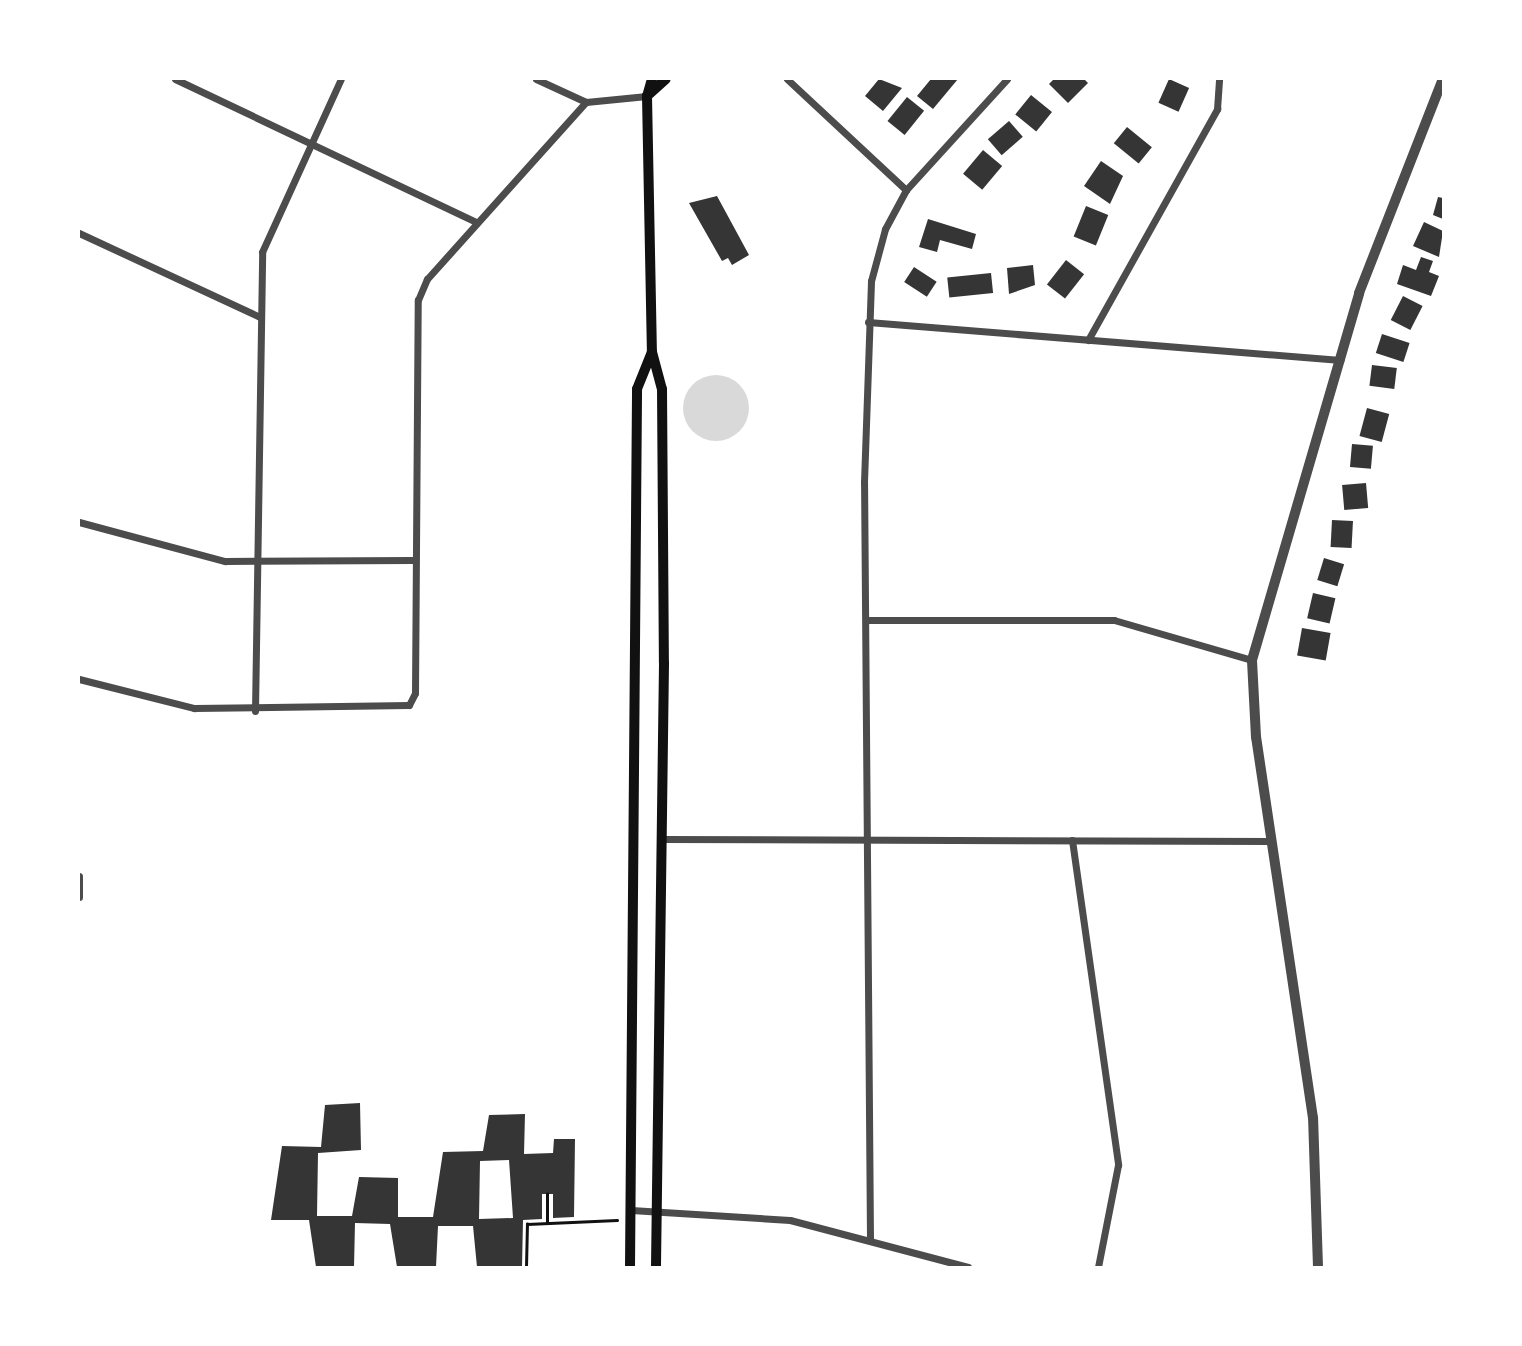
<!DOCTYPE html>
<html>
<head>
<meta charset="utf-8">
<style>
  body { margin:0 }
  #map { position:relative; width:1522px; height:1346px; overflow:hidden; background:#fff; font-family:Merriweather,serif }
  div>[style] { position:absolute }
  .water>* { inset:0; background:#d9d9d9 }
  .round { border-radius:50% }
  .building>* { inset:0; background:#353535; transform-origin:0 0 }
  .path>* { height:2.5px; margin:-1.25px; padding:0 1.25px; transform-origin:1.25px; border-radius:1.25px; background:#111 }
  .minor>* { height:7px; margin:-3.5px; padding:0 3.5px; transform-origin:3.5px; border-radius:3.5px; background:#4c4c4c }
  .tertiary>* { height:10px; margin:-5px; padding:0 5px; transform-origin:5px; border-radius:5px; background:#4c4c4c }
  .secondary>* { height:10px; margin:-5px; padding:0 5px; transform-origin:5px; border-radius:5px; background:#111 }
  span { translate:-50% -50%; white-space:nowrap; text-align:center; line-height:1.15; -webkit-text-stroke:7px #fff; paint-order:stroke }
  .frame { position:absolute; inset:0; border:80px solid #fff; pointer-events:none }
</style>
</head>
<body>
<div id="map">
  <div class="water">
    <i class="round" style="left:683px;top:375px;width:66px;height:66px"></i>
  </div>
  <div class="building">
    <i style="clip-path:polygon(879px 79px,902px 88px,883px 111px,865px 96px)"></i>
    <i style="clip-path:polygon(931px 79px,958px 79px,933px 109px,917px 96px)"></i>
    <i style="clip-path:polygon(1054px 79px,1084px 79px,1088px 83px,1068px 103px,1049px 84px)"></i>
    <i style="left:1169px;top:79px;width:22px;height:26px;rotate:24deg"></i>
    <i style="left:1031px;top:95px;width:27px;height:25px;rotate:39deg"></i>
    <i style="left:907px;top:97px;width:22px;height:31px;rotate:39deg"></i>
    <i style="left:1009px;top:121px;width:21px;height:28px;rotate:49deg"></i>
    <i style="left:1127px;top:127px;width:32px;height:21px;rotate:39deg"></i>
    <i style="left:983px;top:150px;width:25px;height:31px;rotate:40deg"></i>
    <i style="clip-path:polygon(1101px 161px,1123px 176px,1110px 204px,1084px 186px)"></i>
    <i style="clip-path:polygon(717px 196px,749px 255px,732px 265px,728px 258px,722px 261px,689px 203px)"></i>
    <i style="clip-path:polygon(1438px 197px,1443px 198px,1443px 219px,1433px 215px)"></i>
    <i style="left:1086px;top:206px;width:24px;height:33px;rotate:22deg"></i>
    <i style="clip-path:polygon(928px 219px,976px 234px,972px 249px,940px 240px,937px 252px,919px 247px)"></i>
    <i style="clip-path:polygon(1424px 222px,1443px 231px,1439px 257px,1413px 246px)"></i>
    <i style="clip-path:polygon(1421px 257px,1433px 261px,1429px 272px,1439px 276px,1431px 296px,1397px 284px,1403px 265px,1416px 270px)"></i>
    <i style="left:1066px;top:260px;width:23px;height:31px;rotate:38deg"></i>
    <i style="clip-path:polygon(1033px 265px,1035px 285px,1009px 294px,1007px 268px)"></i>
    <i style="left:914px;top:267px;width:27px;height:18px;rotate:33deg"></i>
    <i style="left:991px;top:273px;width:20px;height:44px;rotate:84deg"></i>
    <i style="left:1403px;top:296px;width:22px;height:27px;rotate:27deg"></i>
    <i style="left:1382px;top:334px;width:29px;height:20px;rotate:18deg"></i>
    <i style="left:1372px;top:365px;width:25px;height:21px;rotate:7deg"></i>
    <i style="left:1367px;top:408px;width:23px;height:29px;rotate:15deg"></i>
    <i style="left:1352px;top:444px;width:21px;height:23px;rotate:5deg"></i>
    <i style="left:1366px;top:483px;width:25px;height:24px;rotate:85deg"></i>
    <i style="left:1332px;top:520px;width:21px;height:27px;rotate:3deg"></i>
    <i style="left:1324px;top:558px;width:21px;height:23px;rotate:17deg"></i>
    <i style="left:1313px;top:593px;width:23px;height:26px;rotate:13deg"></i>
    <i style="left:1302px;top:628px;width:29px;height:28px;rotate:10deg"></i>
    <i style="clip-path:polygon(evenodd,360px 1103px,361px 1150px,318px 1153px,317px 1216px,352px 1216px,359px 1177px,398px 1178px,398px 1217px,433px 1217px,443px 1152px,483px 1151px,489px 1115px,525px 1114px,524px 1154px,553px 1153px,554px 1139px,575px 1139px,574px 1217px,553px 1218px,553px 1194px,542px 1194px,542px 1219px,523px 1220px,522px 1267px,477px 1267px,473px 1226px,438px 1226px,436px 1267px,397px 1267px,390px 1224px,355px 1223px,354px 1267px,316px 1267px,309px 1220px,271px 1220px,282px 1146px,321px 1147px,325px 1105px,360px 1103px,509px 1160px,513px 1218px,479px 1219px,480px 1161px,509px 1160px)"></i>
  </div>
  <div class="path">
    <i style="left:547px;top:1223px;width:29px;rotate:-90deg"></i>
    <i style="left:526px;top:1267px;width:43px;rotate:-88.7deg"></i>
    <i style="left:527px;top:1224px;width:90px;rotate:-2.5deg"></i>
  </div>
  <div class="minor">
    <i style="left:175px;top:79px;width:333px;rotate:25.4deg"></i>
    <i style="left:536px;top:79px;width:55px;rotate:24.7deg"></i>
    <i style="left:586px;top:102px;width:61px;rotate:-5.6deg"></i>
    <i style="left:787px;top:79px;width:163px;rotate:43deg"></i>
    <i style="left:79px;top:233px;width:200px;rotate:24.9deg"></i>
    <i style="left:868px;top:322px;width:474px;rotate:4.6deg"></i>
    <i style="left:1088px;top:340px;width:265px;rotate:-60.8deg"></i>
    <i style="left:1217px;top:109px;width:30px;rotate:-86deg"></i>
    <i style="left:79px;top:522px;width:151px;rotate:15deg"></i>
    <i style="left:225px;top:561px;width:188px;rotate:-0.3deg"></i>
    <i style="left:867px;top:620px;width:247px"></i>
    <i style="left:1114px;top:620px;width:144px;rotate:16.2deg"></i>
    <i style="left:79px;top:679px;width:119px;rotate:14.2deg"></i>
    <i style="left:194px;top:708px;width:215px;rotate:-0.8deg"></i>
    <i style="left:409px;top:705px;width:13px;rotate:-63deg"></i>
    <i style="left:415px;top:693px;width:393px;rotate:-89.6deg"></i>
    <i style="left:418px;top:300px;width:23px;rotate:-67deg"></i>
    <i style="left:427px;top:279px;width:238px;rotate:-48.1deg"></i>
    <i style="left:255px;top:711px;width:459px;rotate:-89.1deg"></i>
    <i style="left:262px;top:252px;width:190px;rotate:-65.5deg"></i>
    <i style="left:662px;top:839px;width:610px;rotate:0.19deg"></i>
    <i style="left:1072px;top:840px;width:328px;rotate:81.9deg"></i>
    <i style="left:1118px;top:1165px;width:104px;rotate:101.1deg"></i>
    <i style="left:79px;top:876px;width:21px;rotate:90deg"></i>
    <i style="left:631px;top:1210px;width:159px;rotate:3.6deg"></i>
    <i style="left:790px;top:1220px;width:184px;rotate:14.8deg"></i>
    <i style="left:870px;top:1239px;width:757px;rotate:-90.45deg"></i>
    <i style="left:864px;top:482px;width:201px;rotate:-88deg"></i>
    <i style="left:871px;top:281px;width:54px;rotate:-74.9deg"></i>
    <i style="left:885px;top:229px;width:44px;rotate:-61.7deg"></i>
    <i style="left:906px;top:190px;width:150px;rotate:-47.7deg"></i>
  </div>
  <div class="tertiary">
    <i style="left:1318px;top:1267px;width:149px;rotate:-91.9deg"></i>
    <i style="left:1313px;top:1118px;width:385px;rotate:-98.5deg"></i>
    <i style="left:1256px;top:737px;width:77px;rotate:-93deg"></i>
    <i style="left:1252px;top:660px;width:382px;rotate:-73.7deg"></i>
    <i style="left:1359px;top:293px;width:230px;rotate:-68.6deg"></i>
  </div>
  <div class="secondary">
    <i style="left:652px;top:79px;width:18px;rotate:106deg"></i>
    <i style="left:647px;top:96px;width:256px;rotate:88.9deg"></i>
    <i style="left:652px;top:352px;width:38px;rotate:75deg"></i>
    <i style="left:662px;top:389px;width:274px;rotate:89.6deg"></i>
    <i style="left:664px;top:663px;width:604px;rotate:90.76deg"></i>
    <i style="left:647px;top:96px;width:25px;rotate:-42deg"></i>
    <i style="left:630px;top:1267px;width:878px;rotate:-89.54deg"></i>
    <i style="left:637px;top:389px;width:40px;rotate:-68deg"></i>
  </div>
  <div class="frame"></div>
</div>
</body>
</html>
